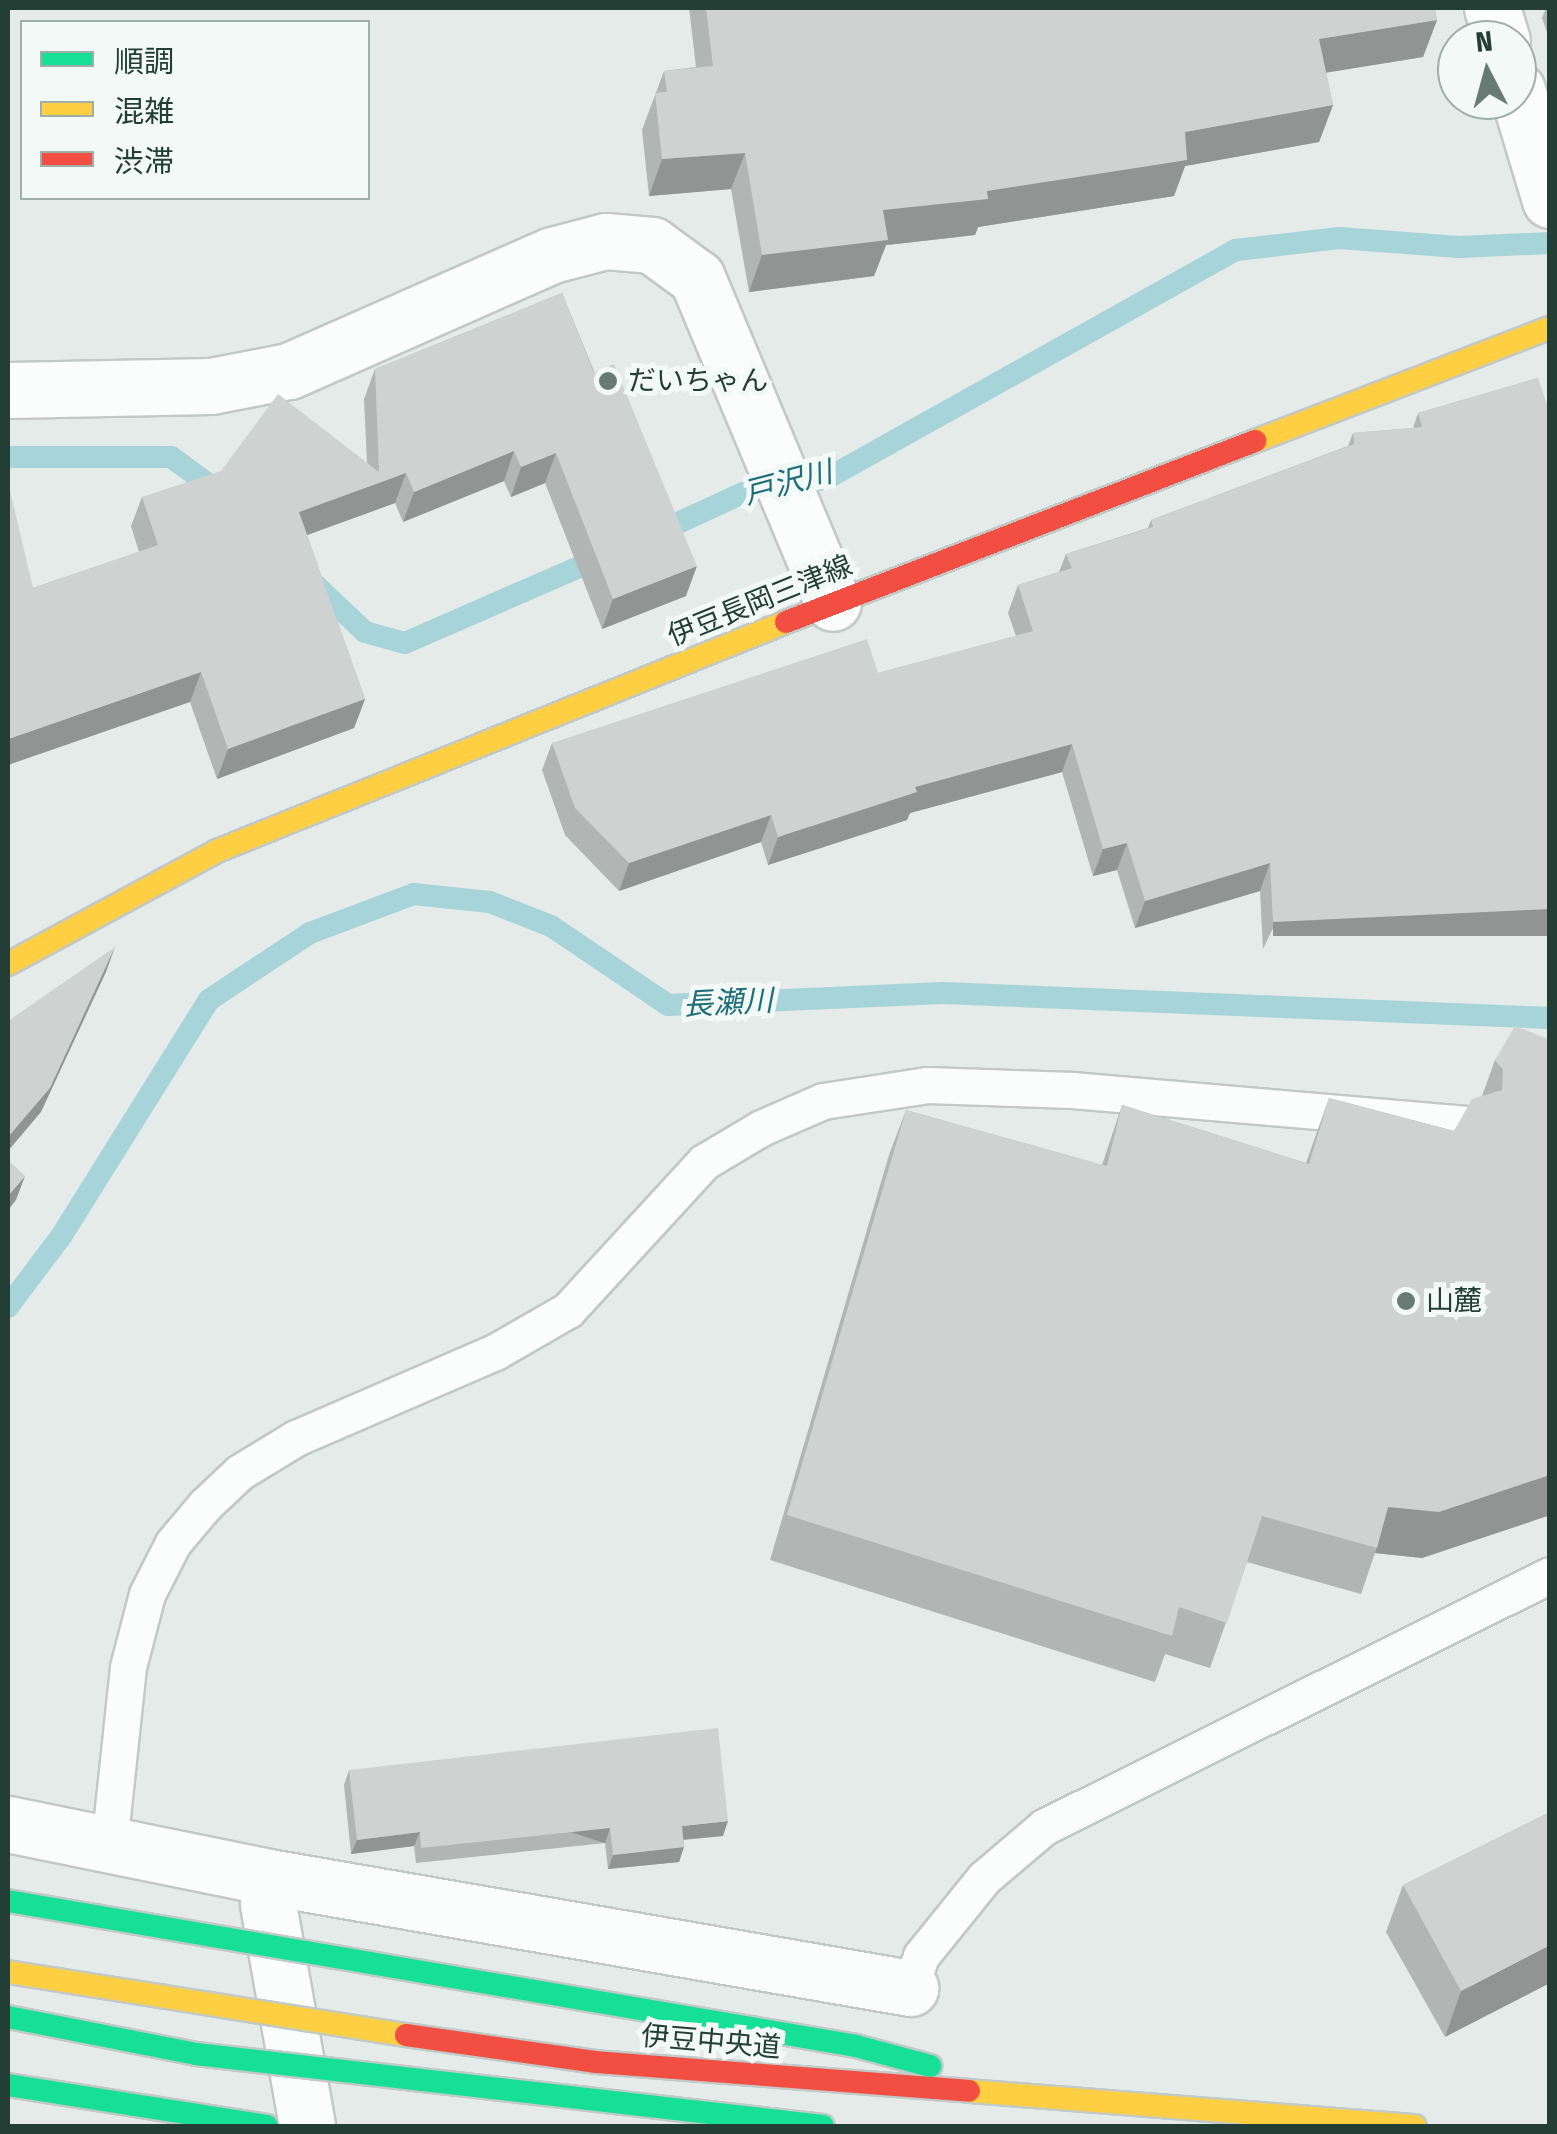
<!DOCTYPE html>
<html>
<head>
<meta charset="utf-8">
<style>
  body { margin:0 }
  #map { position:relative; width:1557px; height:2134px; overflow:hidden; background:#e5ebe8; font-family:"Fira Sans Condensed","Noto Sans JP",sans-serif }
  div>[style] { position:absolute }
  .stream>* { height:22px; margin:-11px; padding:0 11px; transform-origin:11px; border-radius:11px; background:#a6d4d8 }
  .roads { filter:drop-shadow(2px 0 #c2c8c5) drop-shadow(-2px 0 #c2c8c5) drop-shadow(0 2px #c2c8c5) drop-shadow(0 -2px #c2c8c5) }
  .lane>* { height:35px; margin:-17.5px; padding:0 17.5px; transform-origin:17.5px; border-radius:17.5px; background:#fbfcfc }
  .street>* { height:55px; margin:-27.5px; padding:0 27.5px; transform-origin:27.5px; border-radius:27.5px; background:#fbfcfc }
  .fast>* { height:22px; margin:-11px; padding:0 11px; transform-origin:11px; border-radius:11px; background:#16e098 }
  .slow>* { height:22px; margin:-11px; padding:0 11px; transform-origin:11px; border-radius:11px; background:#ffcf43 }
  .jam>* { height:22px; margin:-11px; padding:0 11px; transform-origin:11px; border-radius:11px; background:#f24e42 }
  .bridges { filter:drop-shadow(2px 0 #c1cac7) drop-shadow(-2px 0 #c1cac7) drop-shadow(0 2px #c1cac7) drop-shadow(0 -2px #c1cac7) }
  .fast-bridge>* { height:22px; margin:-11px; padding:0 11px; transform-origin:11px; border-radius:11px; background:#16e098 }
  .slow-bridge>* { height:22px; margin:-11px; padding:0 11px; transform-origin:11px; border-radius:11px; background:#ffcf43 }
  .jam-bridge>* { height:22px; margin:-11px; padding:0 11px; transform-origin:11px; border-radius:11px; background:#f24e42 }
  .wall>* { inset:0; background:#b1b5b4 }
  .shaded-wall>* { inset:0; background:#909492; transform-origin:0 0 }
  .building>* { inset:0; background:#ced3d1 }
  .dots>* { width:28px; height:28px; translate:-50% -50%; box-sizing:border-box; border:5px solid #f3f9f6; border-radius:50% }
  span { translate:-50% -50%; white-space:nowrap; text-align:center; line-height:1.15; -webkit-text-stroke:10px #f3f9f6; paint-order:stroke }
  .poi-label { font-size:28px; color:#233e35 }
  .left { translate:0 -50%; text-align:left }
  .street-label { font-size:28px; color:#233e35 }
  .water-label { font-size:30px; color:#1d6e79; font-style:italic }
  .frame { position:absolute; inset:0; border:10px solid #233e35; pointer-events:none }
  .legend { position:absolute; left:20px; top:20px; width:350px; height:180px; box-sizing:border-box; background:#f3f9f6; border:2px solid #a0aea9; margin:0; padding:12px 18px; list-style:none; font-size:30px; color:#233e35 }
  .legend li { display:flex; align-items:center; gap:20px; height:50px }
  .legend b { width:50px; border:2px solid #a0aea9 }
  .north { position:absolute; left:1437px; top:20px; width:100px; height:100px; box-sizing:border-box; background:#f3f9f6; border:2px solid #a0aea9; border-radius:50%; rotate:354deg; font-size:28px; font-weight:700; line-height:40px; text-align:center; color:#233e35 }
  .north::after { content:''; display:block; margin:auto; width:35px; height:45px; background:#677b74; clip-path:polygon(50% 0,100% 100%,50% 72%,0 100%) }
</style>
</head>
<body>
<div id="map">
  <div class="stream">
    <i style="left:8px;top:457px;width:163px"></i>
    <i style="left:171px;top:457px;width:63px;rotate:36deg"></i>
    <i style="left:654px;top:534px;width:98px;rotate:-24.7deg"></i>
    <i style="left:743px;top:493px;width:84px;rotate:-9.6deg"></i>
    <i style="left:826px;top:479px;width:470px;rotate:-29.2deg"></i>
    <i style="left:1236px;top:250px;width:104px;rotate:-6.6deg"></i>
    <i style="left:1339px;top:238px;width:120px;rotate:4.3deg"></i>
    <i style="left:1459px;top:247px;width:91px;rotate:-2.5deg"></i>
    <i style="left:309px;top:579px;width:77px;rotate:43.4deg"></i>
    <i style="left:365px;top:632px;width:41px;rotate:15.4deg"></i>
    <i style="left:405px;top:643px;width:219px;rotate:-23.6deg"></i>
    <i style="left:8px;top:1307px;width:90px;rotate:-53.1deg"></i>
    <i style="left:62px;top:1235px;width:277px;rotate:-58deg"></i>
    <i style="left:209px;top:1000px;width:121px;rotate:-33.6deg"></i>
    <i style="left:310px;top:933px;width:111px;rotate:-20.6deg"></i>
    <i style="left:414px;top:894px;width:76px;rotate:6deg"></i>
    <i style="left:490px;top:902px;width:66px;rotate:21.5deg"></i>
    <i style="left:551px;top:926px;width:141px;rotate:34deg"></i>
    <i style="left:668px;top:1005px;width:275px;rotate:-2.5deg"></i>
    <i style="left:943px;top:993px;width:608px;rotate:2.36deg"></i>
  </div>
  <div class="roads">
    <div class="lane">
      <i style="left:109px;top:1845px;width:179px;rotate:-83.9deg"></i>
      <i style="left:128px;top:1667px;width:75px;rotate:-75.4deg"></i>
      <i style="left:147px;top:1594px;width:57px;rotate:-63deg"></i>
      <i style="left:173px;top:1543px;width:50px;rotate:-49.9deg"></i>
      <i style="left:205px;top:1505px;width:48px;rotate:-43.3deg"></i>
      <i style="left:240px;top:1472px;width:66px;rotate:-31.3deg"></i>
      <i style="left:296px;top:1438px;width:217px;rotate:-23.4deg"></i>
      <i style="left:495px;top:1352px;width:84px;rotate:-29.9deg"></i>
      <i style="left:568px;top:1310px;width:201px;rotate:-47.4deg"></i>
      <i style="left:704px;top:1162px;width:66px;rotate:-30.8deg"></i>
      <i style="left:761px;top:1128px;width:68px;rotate:-23.5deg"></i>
      <i style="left:823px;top:1101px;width:105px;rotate:-8.7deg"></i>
      <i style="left:927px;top:1085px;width:145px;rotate:2deg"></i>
      <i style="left:1072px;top:1090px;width:396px;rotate:4.9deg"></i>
      <i style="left:910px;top:1988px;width:34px;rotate:-71deg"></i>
      <i style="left:921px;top:1956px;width:100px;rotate:-51.1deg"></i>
      <i style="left:984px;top:1878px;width:79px;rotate:-40.4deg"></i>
      <i style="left:1044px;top:1827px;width:565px;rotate:-26.47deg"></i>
    </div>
    <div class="street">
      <i style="left:1492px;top:8px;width:34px;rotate:73deg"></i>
      <i style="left:1517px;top:90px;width:115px;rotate:73.3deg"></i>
      <i style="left:8px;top:390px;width:203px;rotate:-1.1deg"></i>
      <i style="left:211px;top:386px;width:79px;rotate:-10.9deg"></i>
      <i style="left:289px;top:371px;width:287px;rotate:-23.8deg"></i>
      <i style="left:552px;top:255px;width:56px;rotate:-14.5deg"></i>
      <i style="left:606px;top:241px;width:46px;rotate:5deg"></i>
      <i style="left:652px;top:245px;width:56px;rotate:36.3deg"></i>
      <i style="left:697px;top:278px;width:352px;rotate:67.3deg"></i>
      <i style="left:8px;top:1824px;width:260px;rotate:11.5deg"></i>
      <i style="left:263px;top:1876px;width:657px;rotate:9.82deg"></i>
      <i style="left:268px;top:1904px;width:225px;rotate:80deg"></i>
    </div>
    <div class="fast">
      <i style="left:8px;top:2085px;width:262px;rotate:9deg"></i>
    </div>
    <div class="slow">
      <i style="left:1255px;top:441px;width:316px;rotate:-21deg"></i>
      <i style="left:8px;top:964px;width:238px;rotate:-28.4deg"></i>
      <i style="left:217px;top:851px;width:613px;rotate:-21.92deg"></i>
    </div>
    <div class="jam">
      <i style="left:786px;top:622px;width:503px;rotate:-21.1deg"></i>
    </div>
  </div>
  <div class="bridges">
    <div class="fast-bridge">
      <i style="left:8px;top:1901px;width:860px;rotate:9.7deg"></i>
      <i style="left:856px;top:2046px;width:77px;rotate:15.1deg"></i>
      <i style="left:8px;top:2017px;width:192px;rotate:11.1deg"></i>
      <i style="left:196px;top:2054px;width:631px;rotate:6.55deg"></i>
    </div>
    <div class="slow-bridge">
      <i style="left:8px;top:1972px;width:403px;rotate:9deg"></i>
      <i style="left:969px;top:2091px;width:447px;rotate:4.5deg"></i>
    </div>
    <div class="jam-bridge">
      <i style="left:406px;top:2035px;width:191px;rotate:8.1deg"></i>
      <i style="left:595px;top:2062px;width:375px;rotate:4.4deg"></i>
    </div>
  </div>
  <div class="wall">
    <i style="clip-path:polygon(689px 8px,1435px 8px,1437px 20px,1423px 57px,1326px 72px,1333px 105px,1319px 142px,1185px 166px,1174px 196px,978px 227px,975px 235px,886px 245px,874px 276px,749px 292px,731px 189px,649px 196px,642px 130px,664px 71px,696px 67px)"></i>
    <i style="clip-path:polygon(1546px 8px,1550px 8px,1550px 41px,1542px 18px)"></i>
    <i style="clip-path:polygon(562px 293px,686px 596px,602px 629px,545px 483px,511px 497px,504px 481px,403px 522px,395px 503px,307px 535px,365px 699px,354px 728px,217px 779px,190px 702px,33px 588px,139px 552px,131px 526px,142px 497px,367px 463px,364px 399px,375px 369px)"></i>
    <i style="clip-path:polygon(1538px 378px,1263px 949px,1260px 891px,1135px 928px,1117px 870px,1093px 876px,1062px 772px,910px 813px,907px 820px,768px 865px,761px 842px,619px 891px,565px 835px,542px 770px,552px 743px,878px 673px,1016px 636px,1008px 613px,1018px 585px,1059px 572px,1066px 554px,1148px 528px,1151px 520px,1348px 446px,1353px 433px,1413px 428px,1418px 413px)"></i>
    <i style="clip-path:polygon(1550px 1040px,1548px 1516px,1422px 1558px,1375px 1553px,1361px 1594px,1247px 1562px,1210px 1668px,1165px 1654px,1155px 1682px,770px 1560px,889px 1155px,906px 1110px,1102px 1165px,1122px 1105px,1306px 1163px,1329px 1098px,1454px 1131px,1482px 1096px,1495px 1060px)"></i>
    <i style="clip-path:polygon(349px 1770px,723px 1836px,684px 1840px,679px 1862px,608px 1869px,605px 1843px,416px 1863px,414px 1846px,351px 1854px,344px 1785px)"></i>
    <i style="clip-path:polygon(1550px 1812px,1445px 2037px,1386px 1932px,1403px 1885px)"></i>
  </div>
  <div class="shaded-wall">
    <i style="clip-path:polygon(1437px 20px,1423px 57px,1306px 76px,1319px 39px)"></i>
    <i style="clip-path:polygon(1333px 105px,1319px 142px,1185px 166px,1174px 196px,978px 227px,975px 235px,886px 245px,874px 276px,749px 292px,762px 255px,883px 210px,987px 191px,1185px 132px)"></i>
    <i style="clip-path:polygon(745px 153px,731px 189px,649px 196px,662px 159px)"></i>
    <i style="clip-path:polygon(514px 451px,504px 481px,403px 522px,414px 492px)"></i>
    <i style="clip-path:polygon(556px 453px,545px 483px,511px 497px,521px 467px)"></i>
    <i style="clip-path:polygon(406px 473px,395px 503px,288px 542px,299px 512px)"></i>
    <i style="clip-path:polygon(697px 566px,686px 596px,602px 629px,613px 599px)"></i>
    <i style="clip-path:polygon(201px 672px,190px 702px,8px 765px,8px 739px)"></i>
    <i style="clip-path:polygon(365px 699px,354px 728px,217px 779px,228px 749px)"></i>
    <i style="clip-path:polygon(1072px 744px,1062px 772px,910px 813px,907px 820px,768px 865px,778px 837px,915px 787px)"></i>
    <i style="clip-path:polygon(771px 815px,761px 842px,619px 891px,629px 863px)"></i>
    <i style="clip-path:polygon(1127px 843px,1117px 870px,1093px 876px,1103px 849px)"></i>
    <i style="clip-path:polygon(1270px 863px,1260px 891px,1135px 928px,1145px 901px)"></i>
    <i style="left:1550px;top:909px;width:27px;height:277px;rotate:90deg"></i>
    <i style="clip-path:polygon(115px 947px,106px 972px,41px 1112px,8px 1151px,8px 1137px)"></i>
    <i style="clip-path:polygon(25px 1176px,16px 1200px,8px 1210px,8px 1196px)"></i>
    <i style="clip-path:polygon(1550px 1475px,1550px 1515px,1422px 1558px,1375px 1553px,1388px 1507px)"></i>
    <i style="clip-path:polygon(728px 1821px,723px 1836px,677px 1840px,682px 1826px)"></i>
    <i style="left:610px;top:1828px;width:16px;height:190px;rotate:108deg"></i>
    <i style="clip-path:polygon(420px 1832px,414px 1846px,351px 1854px,357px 1840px)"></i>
    <i style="clip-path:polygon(684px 1847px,679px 1862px,608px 1869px,613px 1855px)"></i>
    <i style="clip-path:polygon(1550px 1945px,1550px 1983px,1445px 2037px,1461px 1991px)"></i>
  </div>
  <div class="building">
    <i style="clip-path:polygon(706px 8px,1435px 8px,1437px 20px,1319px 39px,1333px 105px,1185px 132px,1187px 160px,987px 191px,988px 199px,883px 210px,888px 240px,762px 255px,745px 153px,662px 159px,655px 93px,667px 92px,664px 71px,713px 66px)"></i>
    <i style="clip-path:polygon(562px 293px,594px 373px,614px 364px,697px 566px,613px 599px,556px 453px,521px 467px,514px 451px,414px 492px,406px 473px,299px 512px,365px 699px,228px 749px,201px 672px,8px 739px,8px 482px,33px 588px,158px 545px,142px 497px,221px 471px,278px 394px,379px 472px,375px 369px)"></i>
    <i style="clip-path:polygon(1538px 378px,1550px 413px,1550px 909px,1273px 922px,1270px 863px,1145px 901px,1127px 843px,1103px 849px,1072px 744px,915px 787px,917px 792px,778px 837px,771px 815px,629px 863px,575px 808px,552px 743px,867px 639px,878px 673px,1033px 631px,1018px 585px,1072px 568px,1066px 554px,1153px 527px,1151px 520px,1354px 444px,1353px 433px,1422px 427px,1418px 413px)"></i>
    <i style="clip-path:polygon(115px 947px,50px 1088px,8px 1137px,8px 1021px)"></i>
    <i style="clip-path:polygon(1515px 1026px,1550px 1040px,1550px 1475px,1439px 1512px,1388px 1507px,1377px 1548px,1262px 1516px,1227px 1623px,1179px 1607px,1172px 1636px,787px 1515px,906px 1110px,1107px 1166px,1122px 1105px,1309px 1164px,1329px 1098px,1454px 1131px,1472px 1099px,1502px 1090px,1503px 1070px,1495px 1060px)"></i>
    <i style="clip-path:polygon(8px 1160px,25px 1176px,8px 1196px)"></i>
    <i style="clip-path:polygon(718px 1728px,728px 1821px,682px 1826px,684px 1847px,613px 1855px,610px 1828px,421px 1848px,420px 1832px,357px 1840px,349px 1770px)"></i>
    <i style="clip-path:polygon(1550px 1812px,1550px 1945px,1461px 1991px,1403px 1885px)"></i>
  </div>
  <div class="dots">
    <i style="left:608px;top:381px;background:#677b74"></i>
    <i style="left:1406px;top:1301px;background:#677b74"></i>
  </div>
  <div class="poi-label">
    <span class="left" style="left:628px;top:381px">だいちゃん</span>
    <span class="left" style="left:1426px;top:1301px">山麓</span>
  </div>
  <div class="street-label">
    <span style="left:760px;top:601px;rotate:-22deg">伊豆長岡三津線</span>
    <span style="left:711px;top:2042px;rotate:5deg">伊豆中央道</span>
  </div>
  <div class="water-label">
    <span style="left:788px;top:483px;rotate:-15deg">戸沢川</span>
    <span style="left:728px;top:1003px;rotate:-3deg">長瀬川</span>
  </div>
  <div class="frame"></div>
  <ul class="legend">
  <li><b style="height:12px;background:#16e098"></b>順調</li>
  <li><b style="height:12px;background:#ffcf43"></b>混雑</li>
  <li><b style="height:12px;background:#f24e42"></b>渋滞</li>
  </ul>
  <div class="north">N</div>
</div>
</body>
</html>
